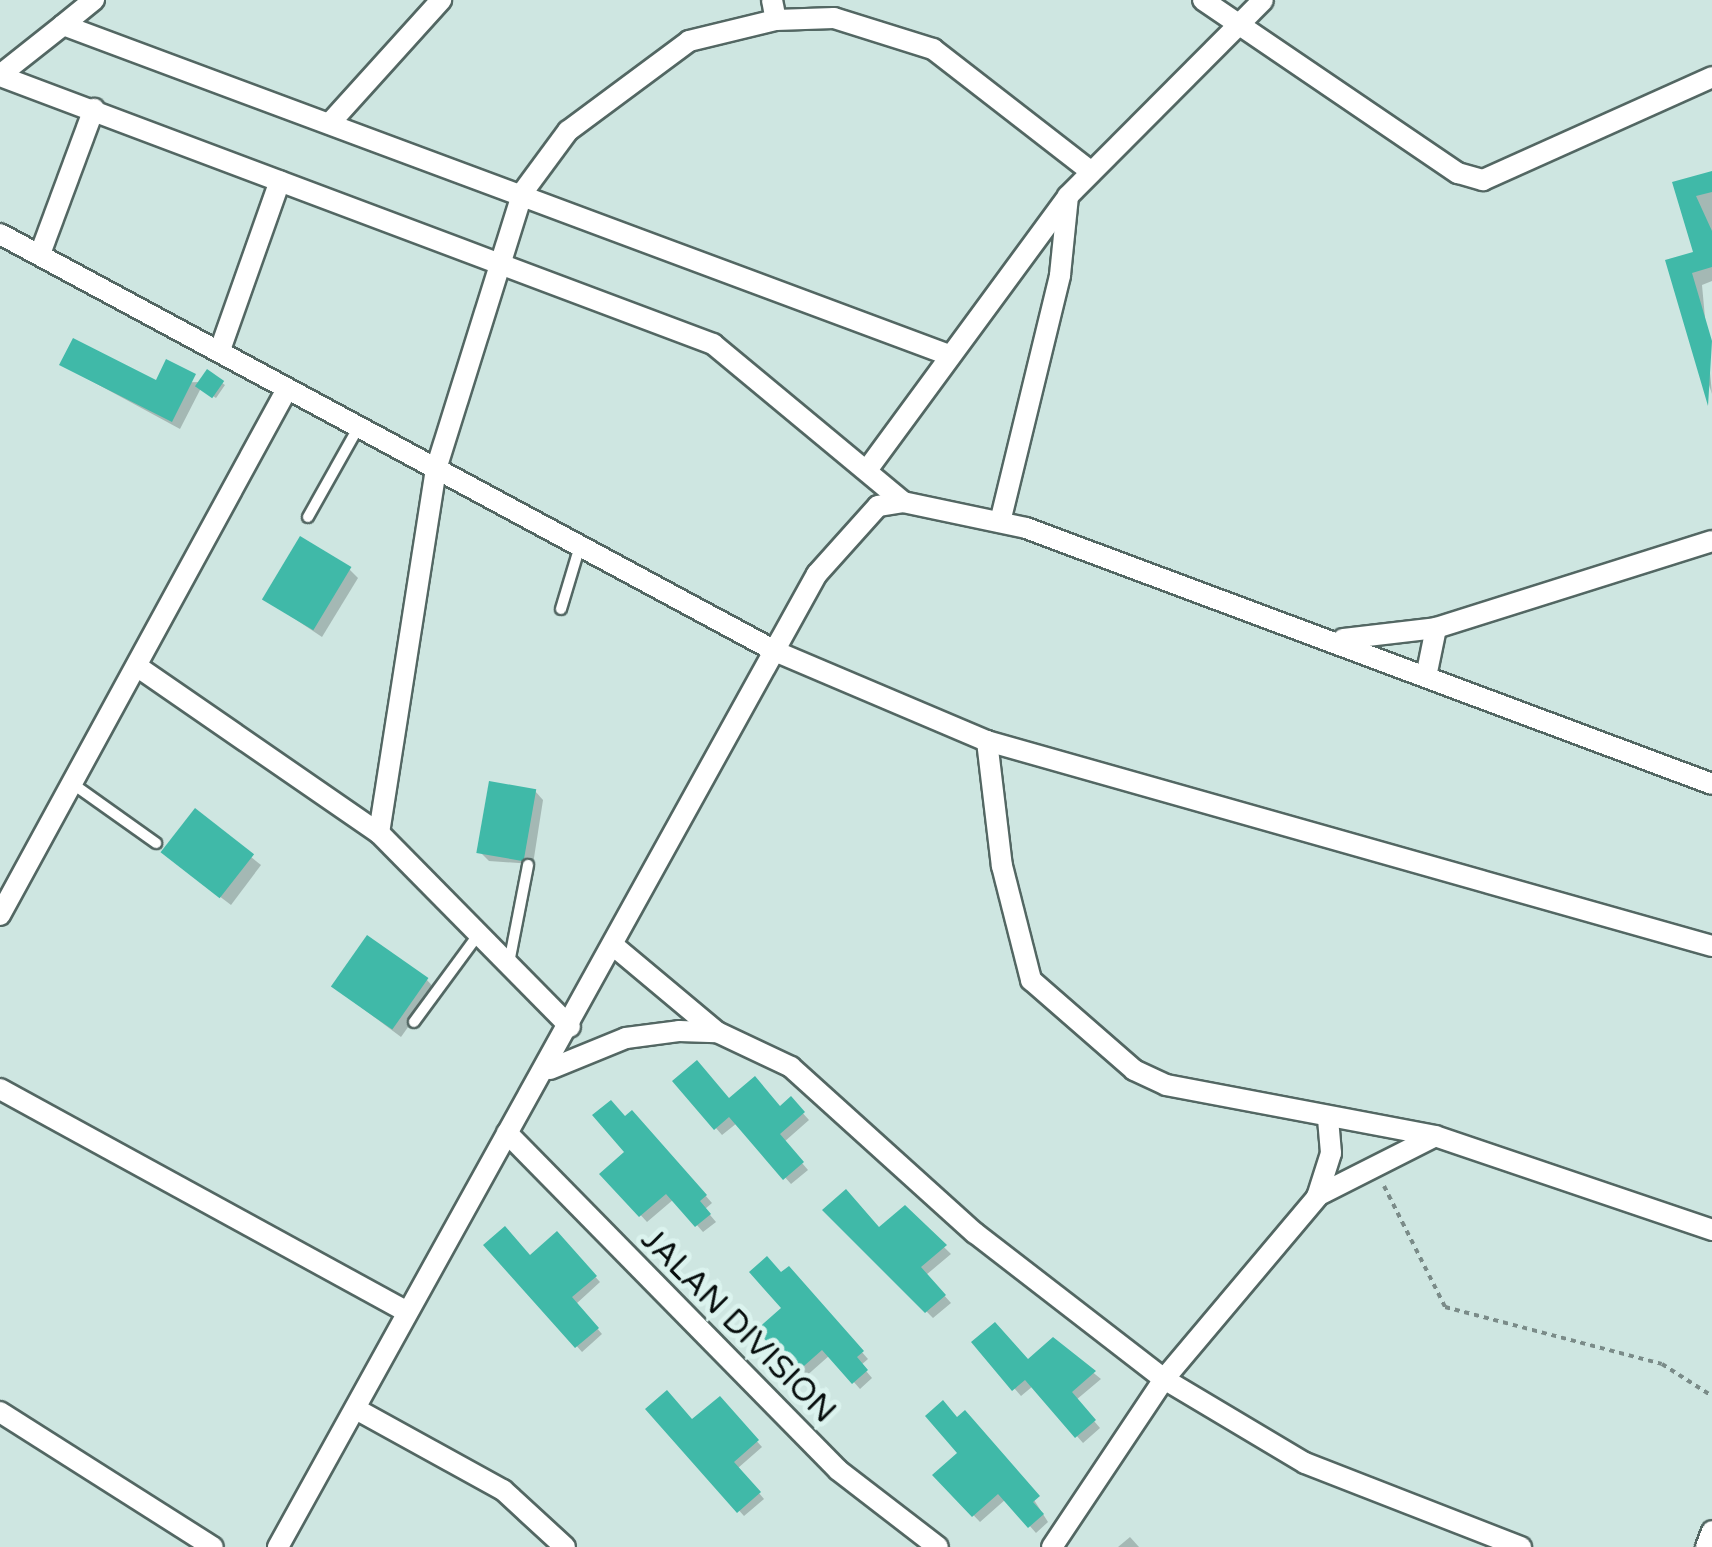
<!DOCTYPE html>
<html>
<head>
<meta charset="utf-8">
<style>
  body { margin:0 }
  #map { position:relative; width:1712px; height:1547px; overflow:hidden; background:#cee6e1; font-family:"Varela Round",sans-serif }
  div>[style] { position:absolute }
  .shadow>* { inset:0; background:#0003 }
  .building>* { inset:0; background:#40b9a8; transform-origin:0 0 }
  .path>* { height:4px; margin-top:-2px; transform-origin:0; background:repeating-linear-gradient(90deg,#7a8b88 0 5px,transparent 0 10px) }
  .roads { filter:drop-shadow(2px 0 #536763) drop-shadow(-2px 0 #536763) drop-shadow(0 2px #536763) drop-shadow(0 -2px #536763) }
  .service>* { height:10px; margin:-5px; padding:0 5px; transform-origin:5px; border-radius:5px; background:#fff }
  .minor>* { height:20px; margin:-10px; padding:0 10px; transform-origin:10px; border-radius:10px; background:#fff }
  span { translate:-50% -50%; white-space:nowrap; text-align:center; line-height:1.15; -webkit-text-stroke:10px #dbf3ee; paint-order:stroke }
  .street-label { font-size:32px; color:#060d0c }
</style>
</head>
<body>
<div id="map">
  <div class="shadow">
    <i style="clip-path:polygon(1712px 173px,1712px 281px,1702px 285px,1712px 394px,1668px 261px,1696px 253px,1675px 184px)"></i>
    <i style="clip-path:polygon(62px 365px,158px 383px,201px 382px,207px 373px,225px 385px,216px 398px,201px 388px,180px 429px)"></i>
    <i style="clip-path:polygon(349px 569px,358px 578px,322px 637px,265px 599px)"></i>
    <i style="clip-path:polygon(535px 791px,543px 800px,533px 864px,489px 861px,480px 852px)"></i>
    <i style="clip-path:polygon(195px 812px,261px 865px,231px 905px,173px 861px)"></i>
    <i style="clip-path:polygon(427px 980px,435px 989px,401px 1037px,334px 987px)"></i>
    <i style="clip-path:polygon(676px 1082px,730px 1101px,781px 1109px,791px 1100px,809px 1120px,784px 1142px,808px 1170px,791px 1184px,737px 1123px,722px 1135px)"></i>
    <i style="clip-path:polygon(625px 1119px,639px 1120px,712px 1203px,705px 1209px,716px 1222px,703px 1232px,674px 1199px,647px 1222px,603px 1174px,628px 1152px)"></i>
    <i style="clip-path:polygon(905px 1209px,951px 1254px,926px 1275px,951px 1303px,933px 1318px,826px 1210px,879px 1230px)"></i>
    <i style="clip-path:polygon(557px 1235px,600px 1282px,576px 1304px,602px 1334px,582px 1352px,487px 1245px,531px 1258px)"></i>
    <i style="clip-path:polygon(795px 1276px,868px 1359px,861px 1365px,872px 1378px,860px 1389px,830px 1355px,804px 1378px,759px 1331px,784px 1309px)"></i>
    <i style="clip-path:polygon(1053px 1340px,1101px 1379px,1076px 1400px,1100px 1428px,1083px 1443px,1033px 1386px,1021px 1396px,974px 1343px,1028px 1362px)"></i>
    <i style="clip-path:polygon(719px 1399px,762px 1447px,738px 1468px,764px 1499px,744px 1516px,649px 1409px,693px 1423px)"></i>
    <i style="clip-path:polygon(958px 1420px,1015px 1470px,1048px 1522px,1036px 1533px,1006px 1499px,980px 1522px,935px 1475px,960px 1453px)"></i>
    <i style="clip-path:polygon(1130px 1537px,1139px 1547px,1118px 1547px)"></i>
  </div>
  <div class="building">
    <i style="clip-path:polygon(1712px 171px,1712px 192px,1696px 196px,1712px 231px,1712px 267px,1692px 273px,1712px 341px,1708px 406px,1665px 260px,1693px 252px,1672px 182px)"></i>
    <i style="clip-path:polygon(73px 338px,156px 380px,166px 359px,196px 374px,172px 422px,59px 365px)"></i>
    <i style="left:207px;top:369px;width:21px;height:21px;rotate:35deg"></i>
    <i style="left:300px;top:536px;width:60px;height:74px;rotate:31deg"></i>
    <i style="left:489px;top:781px;width:48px;height:73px;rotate:10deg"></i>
    <i style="left:195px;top:808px;width:75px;height:56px;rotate:38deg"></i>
    <i style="left:367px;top:935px;width:75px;height:63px;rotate:35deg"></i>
    <i style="clip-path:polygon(697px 1060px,729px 1098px,755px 1076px,780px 1106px,791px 1096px,805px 1112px,780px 1134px,804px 1162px,783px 1180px,729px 1117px,714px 1130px,672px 1081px)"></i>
    <i style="clip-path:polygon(611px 1100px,625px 1116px,632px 1110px,707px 1195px,700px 1201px,711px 1214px,695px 1227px,666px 1194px,639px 1217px,599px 1174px,624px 1152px,592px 1115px)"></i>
    <i style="clip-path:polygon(846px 1189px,879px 1227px,905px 1205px,947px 1245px,921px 1267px,946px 1295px,925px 1313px,822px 1210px)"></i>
    <i style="clip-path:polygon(505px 1226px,530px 1255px,557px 1231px,597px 1276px,572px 1297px,599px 1328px,575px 1348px,483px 1245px)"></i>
    <i style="clip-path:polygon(767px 1256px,781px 1272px,789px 1266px,864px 1351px,857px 1357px,868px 1370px,852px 1384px,822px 1350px,796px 1373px,756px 1330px,781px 1308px,749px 1272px)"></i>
    <i style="clip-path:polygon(995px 1322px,1028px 1359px,1053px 1337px,1096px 1371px,1072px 1392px,1096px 1420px,1075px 1438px,1025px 1380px,1012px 1391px,971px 1342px)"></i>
    <i style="clip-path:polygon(667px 1390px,692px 1419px,720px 1396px,759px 1440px,734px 1462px,761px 1492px,737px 1513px,645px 1409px)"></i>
    <i style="clip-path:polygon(943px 1400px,957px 1417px,965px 1410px,1040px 1496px,1033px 1502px,1044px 1514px,1028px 1528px,998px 1494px,972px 1517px,932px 1475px,957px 1453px,925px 1416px)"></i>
  </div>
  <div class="path">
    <i style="left:1384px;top:1186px;width:136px;rotate:63.2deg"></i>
    <i style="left:1445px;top:1307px;width:224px;rotate:14.7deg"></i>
    <i style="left:1662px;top:1364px;width:59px;rotate:32.6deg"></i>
  </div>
  <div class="roads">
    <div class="service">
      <i style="left:308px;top:517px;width:102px;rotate:-60.7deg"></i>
      <i style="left:561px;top:609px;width:63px;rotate:-73.3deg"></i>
      <i style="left:73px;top:784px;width:102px;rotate:35.4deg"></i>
      <i style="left:509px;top:963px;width:100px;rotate:-79deg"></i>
      <i style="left:414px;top:1022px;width:108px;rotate:-53.7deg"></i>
    </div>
    <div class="minor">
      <i style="left:772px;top:0;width:20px;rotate:79deg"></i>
      <i style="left:1203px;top:0;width:308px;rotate:34.2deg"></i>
      <i style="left:1458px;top:173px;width:26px;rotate:16deg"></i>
      <i style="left:1483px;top:180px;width:251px;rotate:-24.2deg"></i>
      <i style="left:63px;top:25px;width:40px;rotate:-39deg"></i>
      <i style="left:0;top:75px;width:80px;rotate:-38.4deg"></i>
      <i style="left:63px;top:25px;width:945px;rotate:20.43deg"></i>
      <i style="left:0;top:76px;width:762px;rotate:20.6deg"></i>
      <i style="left:713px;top:344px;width:247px;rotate:39.7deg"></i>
      <i style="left:330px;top:123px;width:166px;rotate:-47.9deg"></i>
      <i style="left:0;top:234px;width:882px;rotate:28.28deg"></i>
      <i style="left:777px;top:652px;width:228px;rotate:23deg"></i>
      <i style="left:987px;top:741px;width:753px;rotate:15.79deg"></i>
      <i style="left:40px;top:254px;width:155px;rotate:-69.6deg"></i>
      <i style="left:220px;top:350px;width:179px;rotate:-70.5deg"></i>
      <i style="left:870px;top:466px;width:335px;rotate:-53.7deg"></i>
      <i style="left:1068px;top:196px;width:276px;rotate:-45.1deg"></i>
      <i style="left:1000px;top:522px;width:254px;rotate:-76.3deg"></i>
      <i style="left:1060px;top:275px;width:79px;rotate:-84.2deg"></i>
      <i style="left:1343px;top:639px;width:94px;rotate:-6.7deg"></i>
      <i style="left:1436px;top:628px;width:289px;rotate:-17.5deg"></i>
      <i style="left:138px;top:667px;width:293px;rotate:34.6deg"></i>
      <i style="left:379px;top:833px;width:272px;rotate:45.4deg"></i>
      <i style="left:1427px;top:672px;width:45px;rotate:-78.4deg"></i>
      <i style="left:987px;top:741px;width:126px;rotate:83.2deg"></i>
      <i style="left:1002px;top:866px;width:118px;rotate:75.7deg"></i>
      <i style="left:1031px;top:980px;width:137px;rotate:41.1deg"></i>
      <i style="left:1134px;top:1070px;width:35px;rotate:25deg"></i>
      <i style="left:1166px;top:1085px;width:274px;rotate:10.7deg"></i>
      <i style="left:1435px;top:1136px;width:293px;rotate:18.7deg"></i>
      <i style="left:379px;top:833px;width:368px;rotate:-81.1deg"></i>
      <i style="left:436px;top:469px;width:290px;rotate:-72.6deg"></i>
      <i style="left:523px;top:192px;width:76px;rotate:-53.6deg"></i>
      <i style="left:568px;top:131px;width:151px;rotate:-36.6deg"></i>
      <i style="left:689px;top:41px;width:89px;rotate:-13.6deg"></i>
      <i style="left:776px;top:20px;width:58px;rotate:-2deg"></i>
      <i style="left:834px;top:18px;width:104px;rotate:17.4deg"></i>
      <i style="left:933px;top:49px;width:199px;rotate:37.8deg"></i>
      <i style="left:0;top:915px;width:599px;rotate:-61.38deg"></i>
      <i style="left:614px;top:946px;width:134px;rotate:39.9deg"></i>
      <i style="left:550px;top:1069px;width:82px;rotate:-22.2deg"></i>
      <i style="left:626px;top:1038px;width:53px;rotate:-7.5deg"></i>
      <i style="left:679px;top:1031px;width:38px;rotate:2deg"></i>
      <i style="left:717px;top:1032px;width:82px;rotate:25.3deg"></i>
      <i style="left:791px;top:1067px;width:248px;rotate:42.1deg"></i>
      <i style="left:975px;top:1233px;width:239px;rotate:37.7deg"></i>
      <i style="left:1164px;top:1379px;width:164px;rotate:30.8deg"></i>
      <i style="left:1305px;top:1463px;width:232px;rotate:21.3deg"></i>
      <i style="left:0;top:1089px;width:464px;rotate:28.7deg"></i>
      <i style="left:507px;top:1133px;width:472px;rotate:45.5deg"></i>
      <i style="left:838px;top:1470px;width:126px;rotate:37.6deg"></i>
      <i style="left:1317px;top:1196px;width:131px;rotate:-26.8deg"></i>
      <i style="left:356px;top:1409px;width:168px;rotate:28.9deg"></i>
      <i style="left:503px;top:1490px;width:84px;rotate:42.6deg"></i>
      <i style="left:0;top:1412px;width:252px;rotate:32.4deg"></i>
      <i style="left:278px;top:1547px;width:1112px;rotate:-61.02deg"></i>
      <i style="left:817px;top:574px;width:91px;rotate:-48.1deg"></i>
      <i style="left:878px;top:506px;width:25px;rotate:-9deg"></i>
      <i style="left:903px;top:502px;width:126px;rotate:11.9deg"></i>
      <i style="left:1026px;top:528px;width:732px;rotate:20.46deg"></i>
      <i style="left:1052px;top:1547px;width:202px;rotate:-56.3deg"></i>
      <i style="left:1164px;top:1379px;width:238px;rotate:-49.9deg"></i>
      <i style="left:1317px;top:1197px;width:46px;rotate:-72.3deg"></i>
      <i style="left:1331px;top:1153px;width:32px;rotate:-95deg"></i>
      <i style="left:1706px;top:1547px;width:17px;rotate:-69deg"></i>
    </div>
  </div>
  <div class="street-label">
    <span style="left:738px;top:1326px;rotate:45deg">JALAN DIVISION</span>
  </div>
</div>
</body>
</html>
